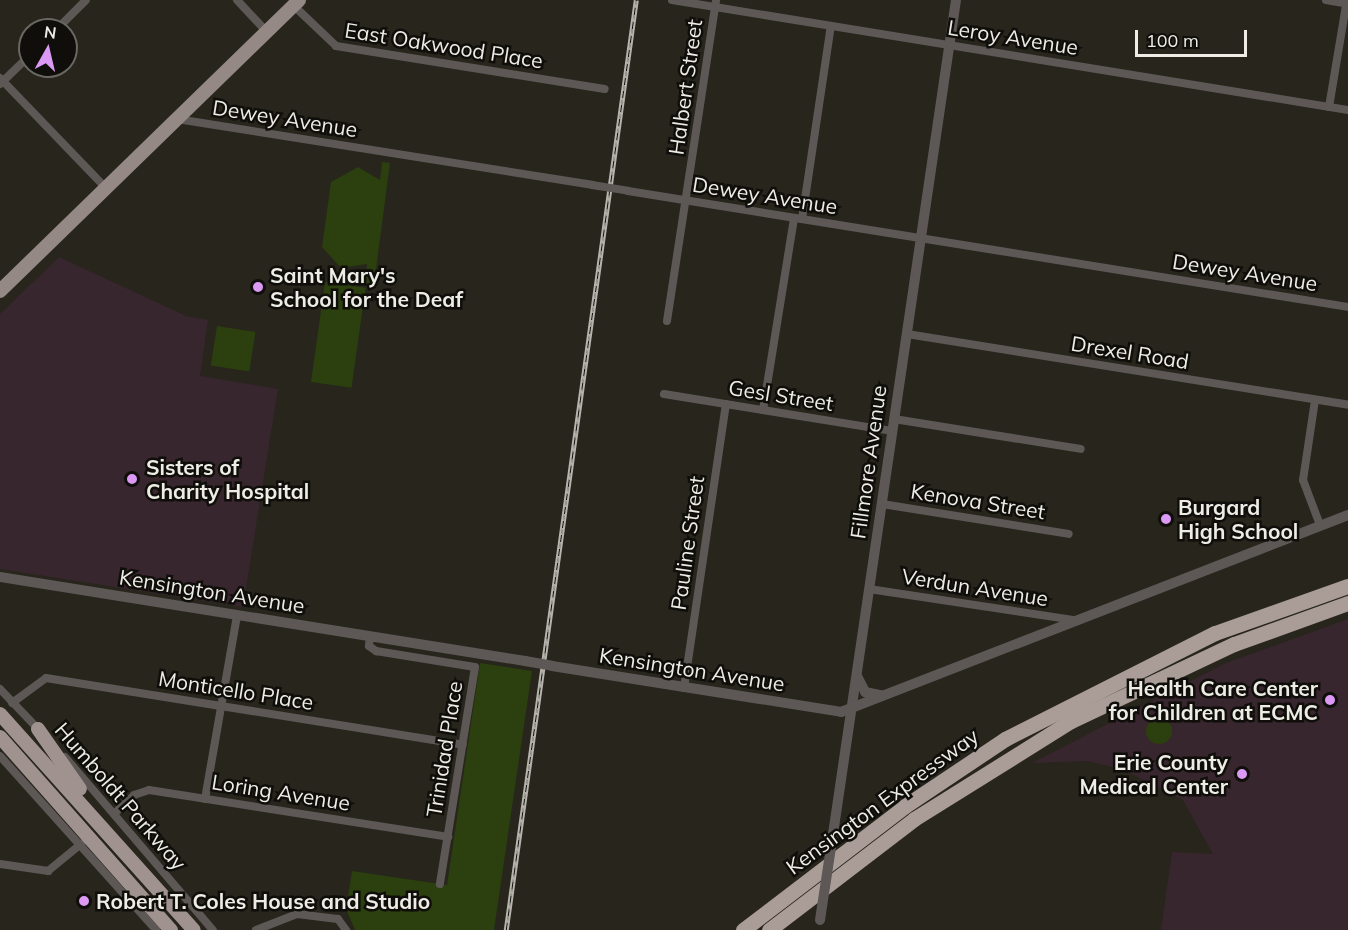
<!DOCTYPE html>
<html>
<head>
<meta charset="utf-8">
<style>
  body { margin:0 }
  #map { position:relative; width:1348px; height:930px; overflow:hidden; background:#27251c; font-family:Mulish,sans-serif }
  div>[style] { position:absolute }
  .medical>* { inset:0; background:#38262e }
  .green>* { inset:0; background:#2b3f0f; transform-origin:0 0 }
  .round { border-radius:50% }
  .minor>* { height:8px; margin:-4px; padding:0 4px; transform-origin:4px; border-radius:4px; background:#5d5856 }
  .tertiary>* { height:10px; margin:-5px; padding:0 5px; transform-origin:5px; border-radius:5px; background:#5d5856 }
  .primary>* { height:14px; margin:-7px; padding:0 7px; transform-origin:7px; border-radius:7px; background:#958986 }
  .trunk>* { height:14px; margin:-7px; padding:0 7px; transform-origin:7px; border-radius:7px; background:#a0938f }
  .motorway>* { height:15px; margin:-7.5px; padding:0 7.5px; transform-origin:7.5px; border-radius:7.5px; background:#aa9d98 }
  .rail>* { height:4.5px; margin-top:-2.25px; transform-origin:0; background:repeating-linear-gradient(90deg,#0f0e0a 0 7px,#b6b4ad 0 14px); box-sizing:border-box; border-block:2px solid #b6b4ad }
  .minor-bridge>* { height:8px; margin:-4px; padding:0 4px; transform-origin:4px; border-radius:4px; background:#5d5856 }
  .tertiary-bridge>* { height:10px; margin:-5px; padding:0 5px; transform-origin:5px; border-radius:5px; background:#5d5856 }
  .dots>* { width:16px; height:16px; translate:-50% -50%; box-sizing:border-box; border:3px solid #0f0e0a; border-radius:50% }
  span { translate:-50% -50%; white-space:nowrap; text-align:center; line-height:1.15; -webkit-text-stroke:5px #0f0e0a; paint-order:stroke }
  .street-label { font-size:21px; color:#edece5 }
  .poi-label { font-size:21px; color:#edece5; font-weight:700 }
  .left { translate:0 -50%; text-align:left }
  .right { translate:-100% -50%; text-align:right }
  .north { position:absolute; left:18px; top:18px; width:60px; height:60px; box-sizing:border-box; background:#0f0e0a; border:2px solid #686762; border-radius:50%; rotate:8deg; font-size:16px; font-weight:700; line-height:24px; text-align:center; color:#edece5 }
  .north::after { content:''; display:block; margin:auto; width:21px; height:27px; background:#dc99f4; clip-path:polygon(50% 0,100% 100%,50% 72%,0 100%) }
  .scale { position:absolute; left:1135px; top:30px; width:112px; height:27px; box-sizing:border-box; border:3px solid #edece5; border-top:0; padding-left:8px; font-size:18px; line-height:21px; white-space:nowrap; color:#edece5; -webkit-text-stroke:4px #0f0e0a; paint-order:stroke }
</style>
</head>
<body>
<div id="map">
  <div class="medical">
    <i style="clip-path:polygon(59px 257px,186px 316px,208px 320px,200px 376px,278px 389px,243px 607px,0 569px,0 314px)"></i>
    <i style="clip-path:polygon(1348px 619px,1348px 930px,1161px 930px,1172px 852px,1213px 854px,1183px 800px,1122px 769px,1087px 761px,1032px 763px,1226px 663px)"></i>
  </div>
  <div class="green">
    <i style="clip-path:polygon(382px 162px,390px 163px,374px 285px,365px 284px,367px 264px,341px 268px,322px 247px,331px 182px,358px 167px,380px 180px)"></i>
    <i style="left:325px;top:282px;width:41px;height:101px;rotate:8deg"></i>
    <i style="left:217px;top:326px;width:39px;height:40px;rotate:9deg"></i>
    <i style="clip-path:polygon(480px 663px,532px 671px,494px 930px,355px 930px,346px 909px,352px 871px,447px 885px)"></i>
    <i class="round" style="left:1146px;top:718px;width:26px;height:26px"></i>
  </div>
  <div class="minor">
    <i style="left:237px;top:0;width:42px;rotate:46.9deg"></i>
    <i style="left:672px;top:0;width:685px;rotate:9.24deg"></i>
    <i style="left:1326px;top:0;width:22px;rotate:10deg"></i>
    <i style="left:293px;top:5px;width:59px;rotate:43.6deg"></i>
    <i style="left:336px;top:46px;width:272px;rotate:9.1deg"></i>
    <i style="left:56px;top:30px;width:42px;rotate:-45deg"></i>
    <i style="left:0;top:78px;width:153px;rotate:46.1deg"></i>
    <i style="left:0;top:84px;width:42px;rotate:-44deg"></i>
    <i style="left:1329px;top:107px;width:109px;rotate:-80.5deg"></i>
    <i style="left:177px;top:119px;width:420px;rotate:9deg"></i>
    <i style="left:628px;top:191px;width:729px;rotate:9.15deg"></i>
    <i style="left:802px;top:219px;width:195px;rotate:-81.5deg"></i>
    <i style="left:667px;top:321px;width:325px;rotate:-81.3deg"></i>
    <i style="left:907px;top:334px;width:447px;rotate:9.1deg"></i>
    <i style="left:664px;top:394px;width:232px;rotate:9.2deg"></i>
    <i style="left:1315px;top:400px;width:81px;rotate:98.5deg"></i>
    <i style="left:1303px;top:480px;width:48px;rotate:69.3deg"></i>
    <i style="left:763px;top:410px;width:194px;rotate:-80.8deg"></i>
    <i style="left:894px;top:419px;width:189px;rotate:9.1deg"></i>
    <i style="left:882px;top:504px;width:189px;rotate:9.1deg"></i>
    <i style="left:869px;top:589px;width:208px;rotate:8.6deg"></i>
    <i style="left:370px;top:636px;width:10px;rotate:96deg"></i>
    <i style="left:369px;top:646px;width:9px;rotate:36deg"></i>
    <i style="left:376px;top:651px;width:100px;rotate:9.2deg"></i>
    <i style="left:475px;top:667px;width:220px;rotate:99.2deg"></i>
    <i style="left:684px;top:688px;width:287px;rotate:-81.6deg"></i>
    <i style="left:0;top:689px;width:57px;rotate:46.4deg"></i>
    <i style="left:12px;top:703px;width:42px;rotate:-36.3deg"></i>
    <i style="left:46px;top:678px;width:422px;rotate:9.1deg"></i>
    <i style="left:0;top:756px;width:234px;rotate:48.1deg"></i>
    <i style="left:65px;top:757px;width:228px;rotate:49.5deg"></i>
    <i style="left:205px;top:799px;width:187px;rotate:-80.1deg"></i>
    <i style="left:116px;top:812px;width:25px;rotate:-43deg"></i>
    <i style="left:134px;top:795px;width:16px;rotate:-18deg"></i>
    <i style="left:149px;top:790px;width:303px;rotate:8.9deg"></i>
    <i style="left:0;top:864px;width:49px;rotate:8.3deg"></i>
    <i style="left:48px;top:871px;width:43px;rotate:-39.3deg"></i>
    <i style="left:256px;top:930px;width:44px;rotate:-21.3deg"></i>
    <i style="left:297px;top:914px;width:41px;rotate:7deg"></i>
    <i style="left:338px;top:919px;width:14px;rotate:54deg"></i>
  </div>
  <div class="tertiary">
    <i style="left:0;top:577px;width:532px;rotate:9.09deg"></i>
    <i style="left:552px;top:666px;width:293px;rotate:9deg"></i>
    <i style="left:841px;top:712px;width:544px;rotate:-21.23deg"></i>
    <i style="left:857px;top:676px;width:18px;rotate:63deg"></i>
    <i style="left:865px;top:692px;width:16px;rotate:11deg"></i>
    <i style="left:833px;top:834px;width:843px;rotate:-81.61deg"></i>
  </div>
  <div class="primary">
    <i style="left:0;top:291px;width:417px;rotate:-44.2deg"></i>
  </div>
  <div class="trunk">
    <i style="left:0;top:714px;width:290px;rotate:48.1deg"></i>
    <i style="left:38px;top:729px;width:73px;rotate:55deg"></i>
    <i style="left:0;top:737px;width:258px;rotate:48.5deg"></i>
  </div>
  <div class="motorway">
    <i style="left:743px;top:930px;width:204px;rotate:-37.4deg"></i>
    <i style="left:905px;top:806px;width:120px;rotate:-33.8deg"></i>
    <i style="left:1005px;top:739px;width:235px;rotate:-26.8deg"></i>
    <i style="left:1215px;top:633px;width:141px;rotate:-19.5deg"></i>
    <i style="left:769px;top:930px;width:183px;rotate:-37.4deg"></i>
    <i style="left:914px;top:819px;width:185px;rotate:-32deg"></i>
    <i style="left:1071px;top:721px;width:180px;rotate:-25.3deg"></i>
    <i style="left:1234px;top:644px;width:121px;rotate:-19.8deg"></i>
  </div>
  <div class="rail">
    <i style="left:506px;top:930px;width:939px;rotate:-82.04deg"></i>
  </div>
  <div class="minor-bridge">
    <i style="left:592px;top:185px;width:36px;rotate:9deg"></i>
  </div>
  <div class="tertiary-bridge">
    <i style="left:525px;top:661px;width:27px;rotate:10deg"></i>
    <i style="left:820px;top:920px;width:87px;rotate:-81.4deg"></i>
  </div>
  <div class="dots">
    <i style="left:258px;top:287px;background:#dc99f4"></i>
    <i style="left:132px;top:479px;background:#dc99f4"></i>
    <i style="left:1166px;top:519px;background:#dc99f4"></i>
    <i style="left:1330px;top:700px;background:#dc99f4"></i>
    <i style="left:1242px;top:774px;background:#dc99f4"></i>
    <i style="left:84px;top:901px;background:#dc99f4"></i>
  </div>
  <div class="street-label">
    <span style="left:1013px;top:37px;rotate:9deg">Leroy Avenue</span>
    <span style="left:444px;top:45px;rotate:9deg">East Oakwood Place</span>
    <span style="left:685px;top:87px;rotate:-82deg">Halbert Street</span>
    <span style="left:285px;top:118px;rotate:9deg">Dewey Avenue</span>
    <span style="left:765px;top:195px;rotate:9deg">Dewey Avenue</span>
    <span style="left:1245px;top:272px;rotate:9deg">Dewey Avenue</span>
    <span style="left:1130px;top:352px;rotate:9deg">Drexel Road</span>
    <span style="left:781px;top:395px;rotate:9deg">Gesl Street</span>
    <span style="left:868px;top:462px;rotate:-82deg">Fillmore Avenue</span>
    <span style="left:978px;top:501px;rotate:9deg">Kenova Street</span>
    <span style="left:687px;top:543px;rotate:-82deg">Pauline Street</span>
    <span style="left:975px;top:587px;rotate:9deg">Verdun Avenue</span>
    <span style="left:212px;top:591px;rotate:9deg">Kensington Avenue</span>
    <span style="left:692px;top:669px;rotate:9deg">Kensington Avenue</span>
    <span style="left:236px;top:690px;rotate:9deg">Monticello Place</span>
    <span style="left:444px;top:749px;rotate:-81deg">Trinidad Place</span>
    <span style="left:281px;top:792px;rotate:9deg">Loring Avenue</span>
    <span style="left:121px;top:796px;rotate:49deg">Humboldt Parkway</span>
    <span style="left:882px;top:801px;rotate:-36deg">Kensington Expressway</span>
  </div>
  <div class="poi-label">
    <span class="left" style="left:270px;top:287px">Saint Mary's<br>School for the Deaf</span>
    <span class="left" style="left:146px;top:479px">Sisters of<br>Charity Hospital</span>
    <span class="left" style="left:1178px;top:519px">Burgard<br>High School</span>
    <span class="right" style="left:1318px;top:700px">Health Care Center<br>for Children at ECMC</span>
    <span class="right" style="left:1228px;top:774px">Erie County<br>Medical Center</span>
    <span class="left" style="left:96px;top:901px">Robert T. Coles House and Studio</span>
  </div>
  <div class="north">N</div>
  <div class="scale">100 m</div>
</div>
</body>
</html>
